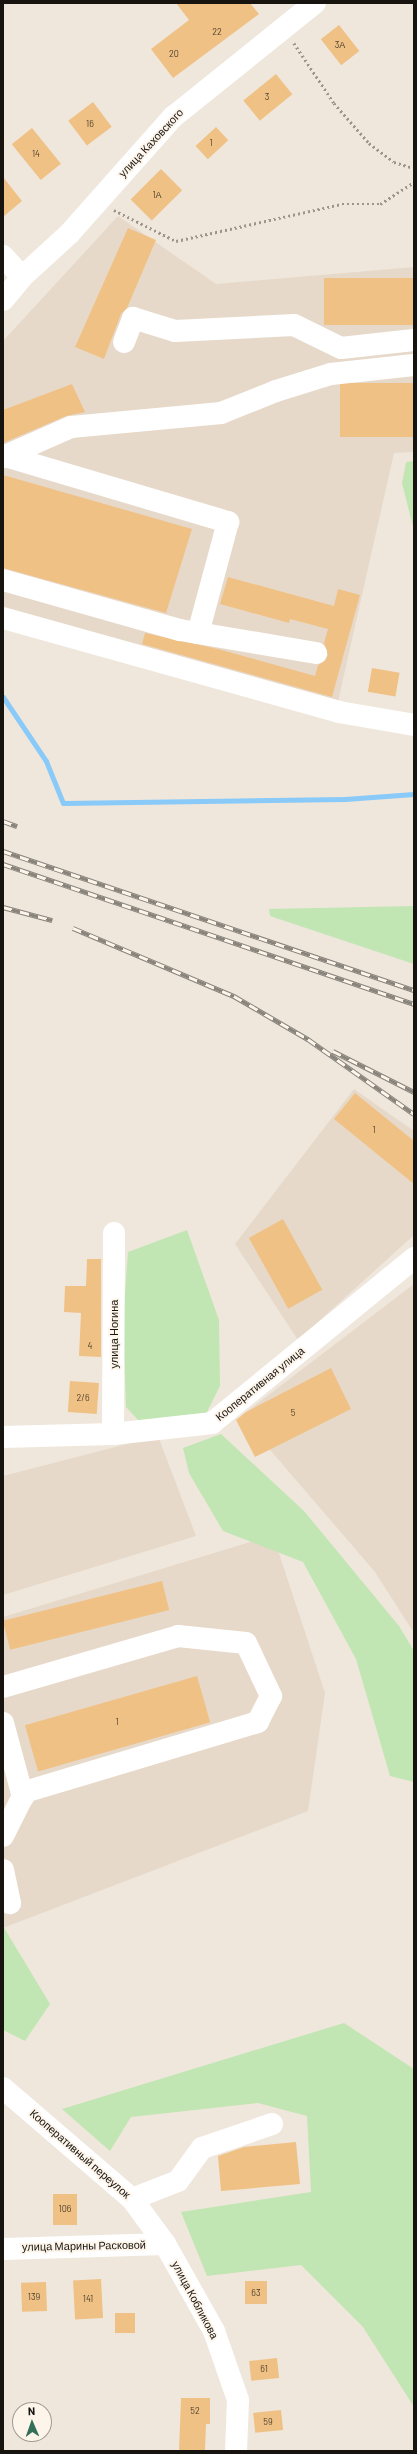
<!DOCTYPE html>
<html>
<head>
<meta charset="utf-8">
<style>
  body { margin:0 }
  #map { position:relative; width:417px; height:2454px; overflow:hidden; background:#efe7dc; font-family:Barlow,sans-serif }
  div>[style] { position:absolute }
  .built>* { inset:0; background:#e7d9c9 }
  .green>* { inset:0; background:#c1e6b3 }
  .stream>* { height:5px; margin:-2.5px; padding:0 2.5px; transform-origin:2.5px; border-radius:2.5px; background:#89caf9 }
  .building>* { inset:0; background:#f0c185; transform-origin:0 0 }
  .path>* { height:2.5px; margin-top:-1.25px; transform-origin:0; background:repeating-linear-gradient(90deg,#9b958d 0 2px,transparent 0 5px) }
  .minor>* { height:22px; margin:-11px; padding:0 11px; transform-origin:11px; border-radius:11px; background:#fff }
  .rail>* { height:4.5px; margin-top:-2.25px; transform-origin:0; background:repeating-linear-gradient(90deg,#fdf4ea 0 9px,#88837b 0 18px); box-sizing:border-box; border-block:1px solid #88837b }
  span { translate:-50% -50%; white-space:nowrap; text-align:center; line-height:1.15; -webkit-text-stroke:3.5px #fdf4ea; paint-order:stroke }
  .number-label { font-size:9px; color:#4d3f2d }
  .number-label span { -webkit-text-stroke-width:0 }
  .street-label { font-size:11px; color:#171410 }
  .frame { position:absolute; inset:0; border:4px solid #171410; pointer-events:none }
  .north { position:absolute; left:12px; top:2402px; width:40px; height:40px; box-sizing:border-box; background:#fdf4ea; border:1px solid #a19a93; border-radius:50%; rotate:358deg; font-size:11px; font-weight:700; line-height:16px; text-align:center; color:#171410 }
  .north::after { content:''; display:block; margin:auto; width:14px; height:18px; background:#336f59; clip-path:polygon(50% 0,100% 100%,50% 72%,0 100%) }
</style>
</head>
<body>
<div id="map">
  <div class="built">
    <i style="clip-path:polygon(118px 216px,216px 284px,414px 267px,414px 452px,394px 453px,337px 706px,3px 612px,3px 341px)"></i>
    <i style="clip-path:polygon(354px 1089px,414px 1131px,414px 1235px,298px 1340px,235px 1244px)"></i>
    <i style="clip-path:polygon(414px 1284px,414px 1633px,375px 1572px,241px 1416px)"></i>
    <i style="clip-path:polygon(158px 1436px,196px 1536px,3px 1595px,3px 1476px)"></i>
    <i style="clip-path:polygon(273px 1535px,325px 1693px,308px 1811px,3px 1928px,3px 1617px)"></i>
  </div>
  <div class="green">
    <i style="clip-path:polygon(414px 461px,414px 531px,402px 483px,406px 462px)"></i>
    <i style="clip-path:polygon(414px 906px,414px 964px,270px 916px,269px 909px)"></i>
    <i style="clip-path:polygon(187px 1230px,219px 1320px,220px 1386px,205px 1416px,139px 1421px,126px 1407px,123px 1321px,128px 1252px)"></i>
    <i style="clip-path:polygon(221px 1434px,304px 1511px,399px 1626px,414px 1651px,414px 1782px,390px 1776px,356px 1659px,303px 1562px,223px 1531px,189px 1473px,183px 1448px)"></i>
    <i style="clip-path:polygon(3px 1926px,50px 2004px,25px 2041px,3px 2030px)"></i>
    <i style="clip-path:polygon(344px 2023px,414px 2069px,414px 2407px,363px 2327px,301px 2265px,207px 2276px,181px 2212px,311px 2192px,307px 2116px,258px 2103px,131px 2117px,110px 2151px,62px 2109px)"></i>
  </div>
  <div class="stream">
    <i style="left:3px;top:697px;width:77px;rotate:56.1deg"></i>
    <i style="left:46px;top:761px;width:45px;rotate:68deg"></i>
    <i style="left:63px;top:803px;width:282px;rotate:-0.8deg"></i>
    <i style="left:345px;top:799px;width:69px;rotate:-4.1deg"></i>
  </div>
  <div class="building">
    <i style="clip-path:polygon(176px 3px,250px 3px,259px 14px,173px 78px,151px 49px,189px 20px)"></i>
    <i style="left:339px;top:25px;width:33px;height:23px;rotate:52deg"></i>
    <i style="left:276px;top:74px;width:26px;height:42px;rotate:51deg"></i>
    <i style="left:93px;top:102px;width:31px;height:31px;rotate:53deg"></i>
    <i style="left:216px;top:127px;width:18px;height:28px;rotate:47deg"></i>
    <i style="left:32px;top:128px;width:46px;height:26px;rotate:51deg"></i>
    <i style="left:161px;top:169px;width:30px;height:43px;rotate:45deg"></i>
    <i style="clip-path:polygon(3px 177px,22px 201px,3px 217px)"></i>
    <i style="clip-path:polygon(128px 228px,156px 240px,127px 308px,121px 314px,104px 359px,75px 347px)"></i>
    <i style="left:414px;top:278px;width:47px;height:90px;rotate:90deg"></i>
    <i style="left:414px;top:383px;width:54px;height:74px;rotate:90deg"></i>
    <i style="clip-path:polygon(72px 384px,85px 412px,66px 416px,3px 443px,3px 410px)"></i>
    <i style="clip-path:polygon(3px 475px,192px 529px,166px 613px,3px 568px)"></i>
    <i style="clip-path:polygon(228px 577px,334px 606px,338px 589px,360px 595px,332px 697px,142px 644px,145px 633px,218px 649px,315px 676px,318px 665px,325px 661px,328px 655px,324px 643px,328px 629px,290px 619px,289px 623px,220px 604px)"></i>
    <i style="left:372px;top:668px;width:28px;height:24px;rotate:10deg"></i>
    <i style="clip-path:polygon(355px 1093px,414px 1141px,414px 1184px,334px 1119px)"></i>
    <i style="left:283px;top:1219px;width:81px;height:39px;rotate:61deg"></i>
    <i style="clip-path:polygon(87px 1259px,101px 1259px,101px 1357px,79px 1356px,81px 1313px,64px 1312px,65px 1286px,86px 1286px)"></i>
    <i style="clip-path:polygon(331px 1368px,351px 1409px,255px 1457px,236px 1420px,246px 1412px)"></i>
    <i style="left:70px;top:1381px;width:29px;height:31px;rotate:4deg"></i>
    <i style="left:162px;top:1581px;width:30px;height:164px;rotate:76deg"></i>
    <i style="left:197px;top:1676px;width:48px;height:179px;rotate:74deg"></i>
    <i style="clip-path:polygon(296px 2142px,300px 2184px,221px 2191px,218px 2156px,244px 2147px)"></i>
    <i style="left:53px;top:2194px;width:24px;height:31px"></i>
    <i style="left:101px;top:2279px;width:39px;height:28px;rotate:87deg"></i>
    <i style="left:267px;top:2281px;width:23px;height:22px;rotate:90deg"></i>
    <i style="left:46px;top:2282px;width:29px;height:25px;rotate:88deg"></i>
    <i style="left:135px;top:2313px;width:20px;height:20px;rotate:90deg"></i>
    <i style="left:277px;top:2358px;width:20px;height:28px;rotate:84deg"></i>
    <i style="clip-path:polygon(181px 2398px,210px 2398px,210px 2424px,206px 2424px,205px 2451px,179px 2451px)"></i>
    <i style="left:281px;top:2410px;width:20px;height:28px;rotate:84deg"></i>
  </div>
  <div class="path">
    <i style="left:294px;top:43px;width:72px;rotate:56.3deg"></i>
    <i style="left:334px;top:103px;width:53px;rotate:48.8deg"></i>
    <i style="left:369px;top:143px;width:31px;rotate:37deg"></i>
    <i style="left:394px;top:162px;width:21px;rotate:17deg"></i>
    <i style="left:114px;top:210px;width:69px;rotate:26.6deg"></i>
    <i style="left:176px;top:241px;width:170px;rotate:-12.6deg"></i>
    <i style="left:342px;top:204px;width:38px"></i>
    <i style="left:380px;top:204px;width:40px;rotate:-32.9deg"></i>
  </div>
  <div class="minor">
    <i style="left:3px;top:256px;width:28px;rotate:48deg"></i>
    <i style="left:3px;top:300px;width:30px;rotate:-50deg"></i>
    <i style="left:22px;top:277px;width:64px;rotate:-42.5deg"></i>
    <i style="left:69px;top:234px;width:157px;rotate:-48.4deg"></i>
    <i style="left:173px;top:117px;width:182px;rotate:-38.8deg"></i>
    <i style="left:124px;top:342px;width:26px;rotate:-69deg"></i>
    <i style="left:133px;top:318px;width:44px;rotate:17.2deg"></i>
    <i style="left:175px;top:331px;width:119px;rotate:-2.9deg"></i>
    <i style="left:294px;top:325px;width:52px;rotate:26.1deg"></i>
    <i style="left:341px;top:348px;width:73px;rotate:-6.3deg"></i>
    <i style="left:5px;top:456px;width:233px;rotate:16.5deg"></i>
    <i style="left:228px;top:522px;width:115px;rotate:105.1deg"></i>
    <i style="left:3px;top:457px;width:74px;rotate:-23.8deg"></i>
    <i style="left:71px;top:427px;width:151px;rotate:-5.3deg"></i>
    <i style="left:221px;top:413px;width:59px;rotate:-21.8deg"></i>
    <i style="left:276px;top:391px;width:58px;rotate:-17.2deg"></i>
    <i style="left:331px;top:374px;width:83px;rotate:-6.2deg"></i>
    <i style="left:3px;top:580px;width:184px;rotate:15.8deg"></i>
    <i style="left:180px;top:630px;width:138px;rotate:9.6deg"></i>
    <i style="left:3px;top:618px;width:349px;rotate:15.6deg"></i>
    <i style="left:339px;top:712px;width:76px;rotate:9.8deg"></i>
    <i style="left:113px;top:1434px;width:201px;rotate:-89.7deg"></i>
    <i style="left:3px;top:1437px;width:110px;rotate:-1.6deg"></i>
    <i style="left:113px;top:1434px;width:100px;rotate:-6.3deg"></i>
    <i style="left:212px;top:1423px;width:261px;rotate:-39.2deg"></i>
    <i style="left:3px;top:1687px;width:182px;rotate:-16.2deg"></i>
    <i style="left:178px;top:1636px;width:68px;rotate:5.9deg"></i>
    <i style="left:246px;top:1643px;width:59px;rotate:64.7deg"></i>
    <i style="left:271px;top:1696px;width:29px;rotate:117deg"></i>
    <i style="left:258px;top:1722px;width:243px;rotate:163.3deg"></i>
    <i style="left:25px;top:1792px;width:49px;rotate:116.6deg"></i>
    <i style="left:3px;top:1723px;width:77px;rotate:74.9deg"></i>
    <i style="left:3px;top:1870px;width:34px;rotate:78deg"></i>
    <i style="left:3px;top:2088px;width:170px;rotate:40.7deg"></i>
    <i style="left:132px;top:2199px;width:56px;rotate:53.7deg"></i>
    <i style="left:165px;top:2244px;width:100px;rotate:60.6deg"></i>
    <i style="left:214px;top:2331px;width:73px;rotate:70.8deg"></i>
    <i style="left:238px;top:2400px;width:51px;rotate:92.2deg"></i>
    <i style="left:132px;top:2199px;width:49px;rotate:-21.4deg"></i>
    <i style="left:178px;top:2181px;width:41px;rotate:-54deg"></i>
    <i style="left:202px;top:2148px;width:74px;rotate:-18.9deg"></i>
    <i style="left:3px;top:2249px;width:162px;rotate:-1.8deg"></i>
  </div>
  <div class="rail">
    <i style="left:3px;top:821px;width:15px;rotate:20deg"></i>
    <i style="left:3px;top:851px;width:434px;rotate:18.7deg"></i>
    <i style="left:3px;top:864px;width:434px;rotate:18.8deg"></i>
    <i style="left:3px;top:907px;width:51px;rotate:14.9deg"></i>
    <i style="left:73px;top:928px;width:175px;rotate:22.9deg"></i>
    <i style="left:234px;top:996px;width:86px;rotate:30.2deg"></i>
    <i style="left:308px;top:1039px;width:130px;rotate:35.3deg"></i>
    <i style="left:333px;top:1051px;width:91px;rotate:26.8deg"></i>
  </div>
  <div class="number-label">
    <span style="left:217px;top:32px">22</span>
    <span style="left:340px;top:45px">3А</span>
    <span style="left:174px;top:54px">20</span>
    <span style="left:267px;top:97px">3</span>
    <span style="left:90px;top:124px">16</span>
    <span style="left:211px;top:143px">1</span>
    <span style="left:36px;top:154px">14</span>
    <span style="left:157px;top:195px">1А</span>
    <span style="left:374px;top:1130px">1</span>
    <span style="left:90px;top:1346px">4</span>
    <span style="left:83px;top:1398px">2/6</span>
    <span style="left:293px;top:1413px">5</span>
    <span style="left:117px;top:1722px">1</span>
    <span style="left:65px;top:2209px">106</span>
    <span style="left:256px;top:2293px">63</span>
    <span style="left:34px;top:2297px">139</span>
    <span style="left:88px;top:2299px">141</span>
    <span style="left:264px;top:2369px">61</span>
    <span style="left:195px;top:2411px">52</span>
    <span style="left:268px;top:2422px">59</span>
  </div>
  <div class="street-label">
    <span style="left:151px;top:143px;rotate:-47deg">улица Каховского</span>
    <span style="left:114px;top:1334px;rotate:-90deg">улица Ногина</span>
    <span style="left:260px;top:1384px;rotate:-39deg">Кооперативная улица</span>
    <span style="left:80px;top:2154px;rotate:41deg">Кооперативный переулок</span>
    <span style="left:84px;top:2246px;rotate:-1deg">улица Марины Расковой</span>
    <span style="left:195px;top:2300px;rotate:62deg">улица Кобликова</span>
  </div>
  <div class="frame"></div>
  <div class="north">N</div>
</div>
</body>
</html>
